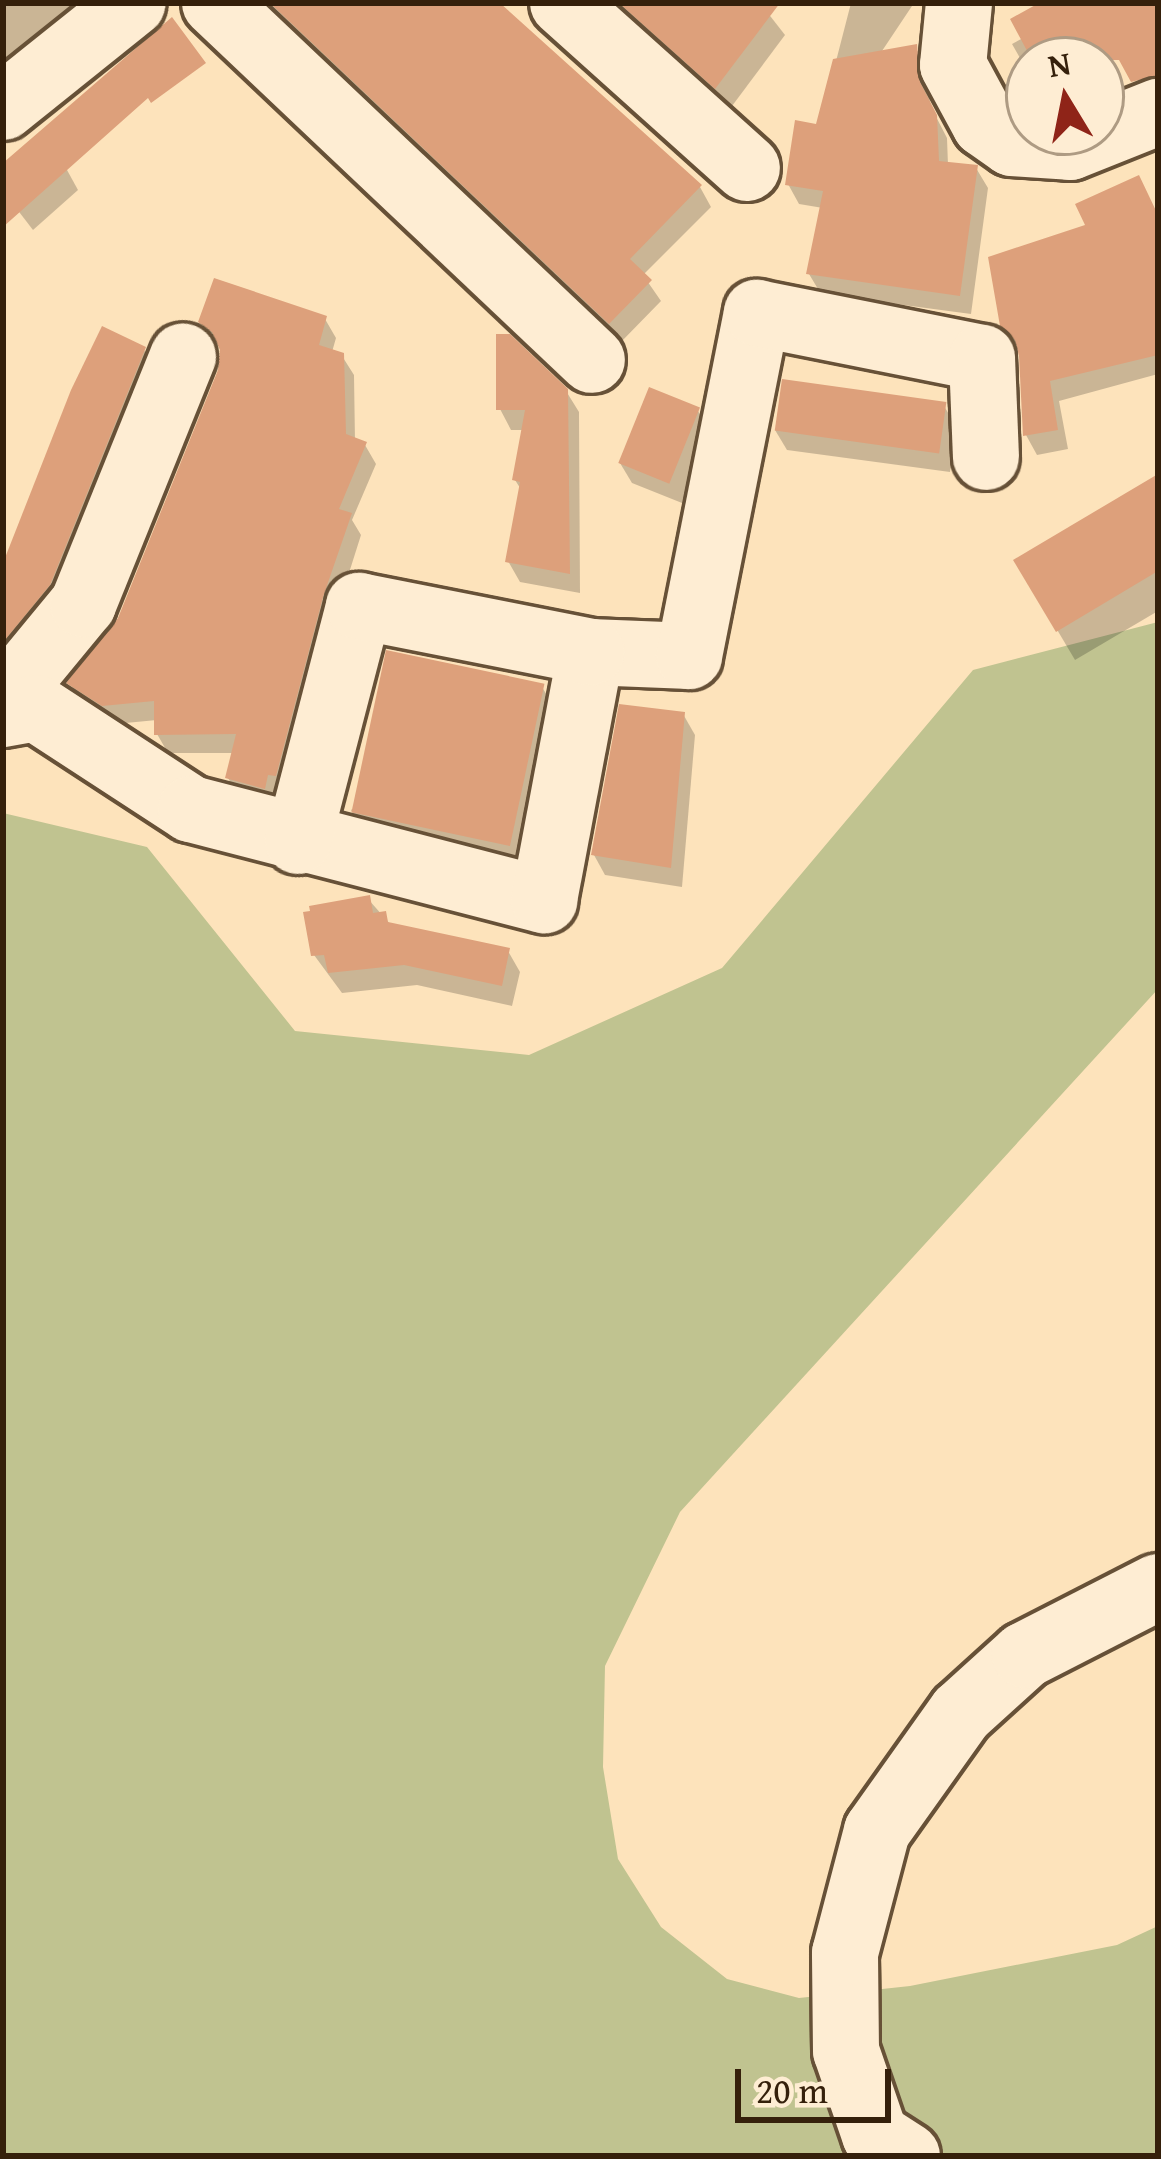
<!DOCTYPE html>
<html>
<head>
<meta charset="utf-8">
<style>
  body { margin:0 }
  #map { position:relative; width:1161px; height:2159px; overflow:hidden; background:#fde3bb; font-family:"Gentium Book Plus",serif }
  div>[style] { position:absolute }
  .green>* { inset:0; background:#c0c390 }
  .shadow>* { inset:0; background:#0003 }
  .building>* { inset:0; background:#dda07b; transform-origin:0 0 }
  .roads { filter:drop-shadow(3px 0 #675137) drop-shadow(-3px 0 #675137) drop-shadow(0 3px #675137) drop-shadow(0 -3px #675137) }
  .minor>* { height:66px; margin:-33px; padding:0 33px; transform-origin:33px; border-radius:33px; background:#feedd3 }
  span { translate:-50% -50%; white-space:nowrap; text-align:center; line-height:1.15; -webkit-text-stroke:9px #feedd3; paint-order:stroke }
  .frame { position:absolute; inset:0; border:6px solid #35200b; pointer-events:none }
  .north { position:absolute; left:1005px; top:36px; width:120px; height:120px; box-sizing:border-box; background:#feedd3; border:3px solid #ae9b83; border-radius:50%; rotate:350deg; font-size:33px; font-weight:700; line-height:48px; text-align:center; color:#35200b }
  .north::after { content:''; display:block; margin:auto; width:42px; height:54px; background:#8f2418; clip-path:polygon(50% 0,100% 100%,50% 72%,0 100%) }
  .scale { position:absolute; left:735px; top:2069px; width:156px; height:54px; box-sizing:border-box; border:6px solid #35200b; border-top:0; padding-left:15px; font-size:36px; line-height:42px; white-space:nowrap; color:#35200b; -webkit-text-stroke:9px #feedd3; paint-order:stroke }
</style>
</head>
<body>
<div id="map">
  <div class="green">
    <i style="clip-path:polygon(1158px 622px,1158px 989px,680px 1512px,605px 1666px,603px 1767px,618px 1859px,661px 1927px,727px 1979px,799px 1998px,910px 1986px,1117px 1945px,1158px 1926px,1158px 2156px,3px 2156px,3px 813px,147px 847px,295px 1031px,529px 1055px,722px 968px,973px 670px)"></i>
  </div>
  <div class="shadow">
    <i style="clip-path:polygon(3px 3px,78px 3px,79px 4px,3px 67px)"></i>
    <i style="clip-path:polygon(262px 3px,497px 3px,700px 187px,711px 207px,643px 275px,661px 301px,621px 342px)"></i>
    <i style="clip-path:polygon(616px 3px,760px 3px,785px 35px,729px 110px)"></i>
    <i style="clip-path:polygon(851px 3px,914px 3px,880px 54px,916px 48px,927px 68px,930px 105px,947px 138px,948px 165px,976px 168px,988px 188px,971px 314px,821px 294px,809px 274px,823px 208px,799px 204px,788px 184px,819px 127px)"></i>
    <i style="clip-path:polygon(1045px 3px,1054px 3px,1083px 60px,1029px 60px,1029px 74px,1012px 44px,1023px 38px)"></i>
    <i style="clip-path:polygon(3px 167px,67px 170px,78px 190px,33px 230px,3px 191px)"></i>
    <i style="clip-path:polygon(1158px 218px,1158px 374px,1059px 401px,1068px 449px,1037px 455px,1026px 435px,1021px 352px,1003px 325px)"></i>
    <i style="clip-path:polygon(325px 319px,336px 338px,332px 352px,342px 356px,354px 375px,355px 441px,365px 445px,376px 464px,352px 520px,361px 535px,275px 807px,239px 797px,228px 778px,235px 753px,168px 753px,157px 734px,157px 720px,115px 724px,81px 702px,70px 683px,120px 620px,221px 371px,223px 349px,201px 321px)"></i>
    <i style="clip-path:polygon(104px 330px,144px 350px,156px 370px,61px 606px,3px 654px,3px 567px)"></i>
    <i style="clip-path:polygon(566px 391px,579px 412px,580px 593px,520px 582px,508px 561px,522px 491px,515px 480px,524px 430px,511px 430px,500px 409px)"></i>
    <i style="clip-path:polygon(944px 406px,956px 426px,950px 472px,787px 450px,775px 430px)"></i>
    <i style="clip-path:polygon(698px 411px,710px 431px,682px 503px,632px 483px,620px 463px)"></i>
    <i style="clip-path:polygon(1158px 478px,1158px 611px,1075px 660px,1017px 562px)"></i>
    <i style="clip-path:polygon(542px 687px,554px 707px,527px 863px,363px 831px,351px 810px)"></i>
    <i style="clip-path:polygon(683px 714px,695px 735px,682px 887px,605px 875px,594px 855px)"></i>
    <i style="clip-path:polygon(368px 899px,391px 925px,508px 951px,520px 972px,512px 1006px,417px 985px,342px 993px,314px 955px)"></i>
  </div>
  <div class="building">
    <i style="clip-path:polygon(270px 3px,500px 3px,702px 185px,630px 259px,652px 280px,609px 324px)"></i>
    <i style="clip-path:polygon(619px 3px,780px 3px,715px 89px)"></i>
    <i style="clip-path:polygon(1039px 3px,1158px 3px,1158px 75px,1131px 82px,1119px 60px,1032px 60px,1010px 19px)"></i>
    <i style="clip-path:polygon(172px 17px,206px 63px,151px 103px,148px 98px,3px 227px,3px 163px)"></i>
    <i style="clip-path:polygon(917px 44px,920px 82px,937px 115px,939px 161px,978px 165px,960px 296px,806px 274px,823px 191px,785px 185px,795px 120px,816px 124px,833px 59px)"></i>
    <i style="clip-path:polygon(1139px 175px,1158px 215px,1158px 355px,1050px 381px,1058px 430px,1023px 436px,1019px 356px,1015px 340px,1000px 326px,988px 257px,1085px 225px,1075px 204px)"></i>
    <i style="clip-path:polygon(214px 278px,327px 316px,319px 345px,344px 353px,346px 434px,367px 442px,339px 509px,352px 513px,323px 597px,276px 776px,268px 775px,265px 789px,225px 778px,236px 734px,154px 735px,154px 701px,102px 706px,66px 683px,118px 618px,218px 370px,220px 350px,212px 332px,198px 322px)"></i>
    <i style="clip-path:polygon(102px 326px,146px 347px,50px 585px,5px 640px,3px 563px,71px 390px)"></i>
    <i style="clip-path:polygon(496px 334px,510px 334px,568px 389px,570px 574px,505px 562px,520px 482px,512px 480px,525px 410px,496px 410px)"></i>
    <i style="left:782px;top:379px;width:166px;height:52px;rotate:8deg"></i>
    <i style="left:649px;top:387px;width:55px;height:82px;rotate:22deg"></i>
    <i style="clip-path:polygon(1158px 474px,1158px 571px,1056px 632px,1013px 560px)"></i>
    <i style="left:386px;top:650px;width:162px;height:166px;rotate:12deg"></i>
    <i style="clip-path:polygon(619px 704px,685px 712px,671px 868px,591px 855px)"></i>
    <i style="clip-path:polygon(370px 895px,373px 913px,386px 911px,388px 922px,510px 948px,502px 986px,404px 965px,328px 973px,324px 955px,311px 956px,303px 912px,310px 911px,309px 906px)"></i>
  </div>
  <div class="roads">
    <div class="minor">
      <i style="left:215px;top:3px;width:519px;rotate:43.44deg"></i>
      <i style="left:563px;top:3px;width:247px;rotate:41.9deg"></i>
      <i style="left:959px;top:3px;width:62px;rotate:95.5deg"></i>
      <i style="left:953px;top:65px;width:67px;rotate:61.5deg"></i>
      <i style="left:985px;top:124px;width:33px;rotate:35deg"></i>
      <i style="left:1012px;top:143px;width:58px;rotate:3.9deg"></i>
      <i style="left:1070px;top:147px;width:95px;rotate:-21.7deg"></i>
      <i style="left:3px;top:107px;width:166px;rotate:-38.7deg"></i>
      <i style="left:3px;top:701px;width:126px;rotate:-50.5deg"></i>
      <i style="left:83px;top:604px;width:267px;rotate:-68deg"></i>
      <i style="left:3px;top:714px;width:34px;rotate:-10deg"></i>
      <i style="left:36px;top:708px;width:185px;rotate:33.1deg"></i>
      <i style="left:191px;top:809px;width:365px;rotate:14.5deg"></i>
      <i style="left:544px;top:900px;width:252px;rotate:-79.3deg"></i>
      <i style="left:591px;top:652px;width:98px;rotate:2.3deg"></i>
      <i style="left:689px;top:656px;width:350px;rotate:-78.8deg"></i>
      <i style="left:757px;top:313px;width:229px;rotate:11.3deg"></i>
      <i style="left:982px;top:358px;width:99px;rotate:87.7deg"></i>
      <i style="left:298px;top:841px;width:243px;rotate:-75.4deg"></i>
      <i style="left:359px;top:606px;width:237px;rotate:11.2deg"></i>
      <i style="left:907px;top:2156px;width:38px;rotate:-147deg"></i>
      <i style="left:875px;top:2135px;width:89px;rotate:-109deg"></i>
      <i style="left:846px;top:2051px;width:98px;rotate:-90.6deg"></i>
      <i style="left:845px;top:1953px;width:126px;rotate:-75.3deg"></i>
      <i style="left:877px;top:1831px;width:145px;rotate:-54.6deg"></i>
      <i style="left:961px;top:1713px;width:86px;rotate:-42.2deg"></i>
      <i style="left:1025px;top:1655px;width:149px;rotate:-27.1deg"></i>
    </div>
  </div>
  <div class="frame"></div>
  <div class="north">N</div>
  <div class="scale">20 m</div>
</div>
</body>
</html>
